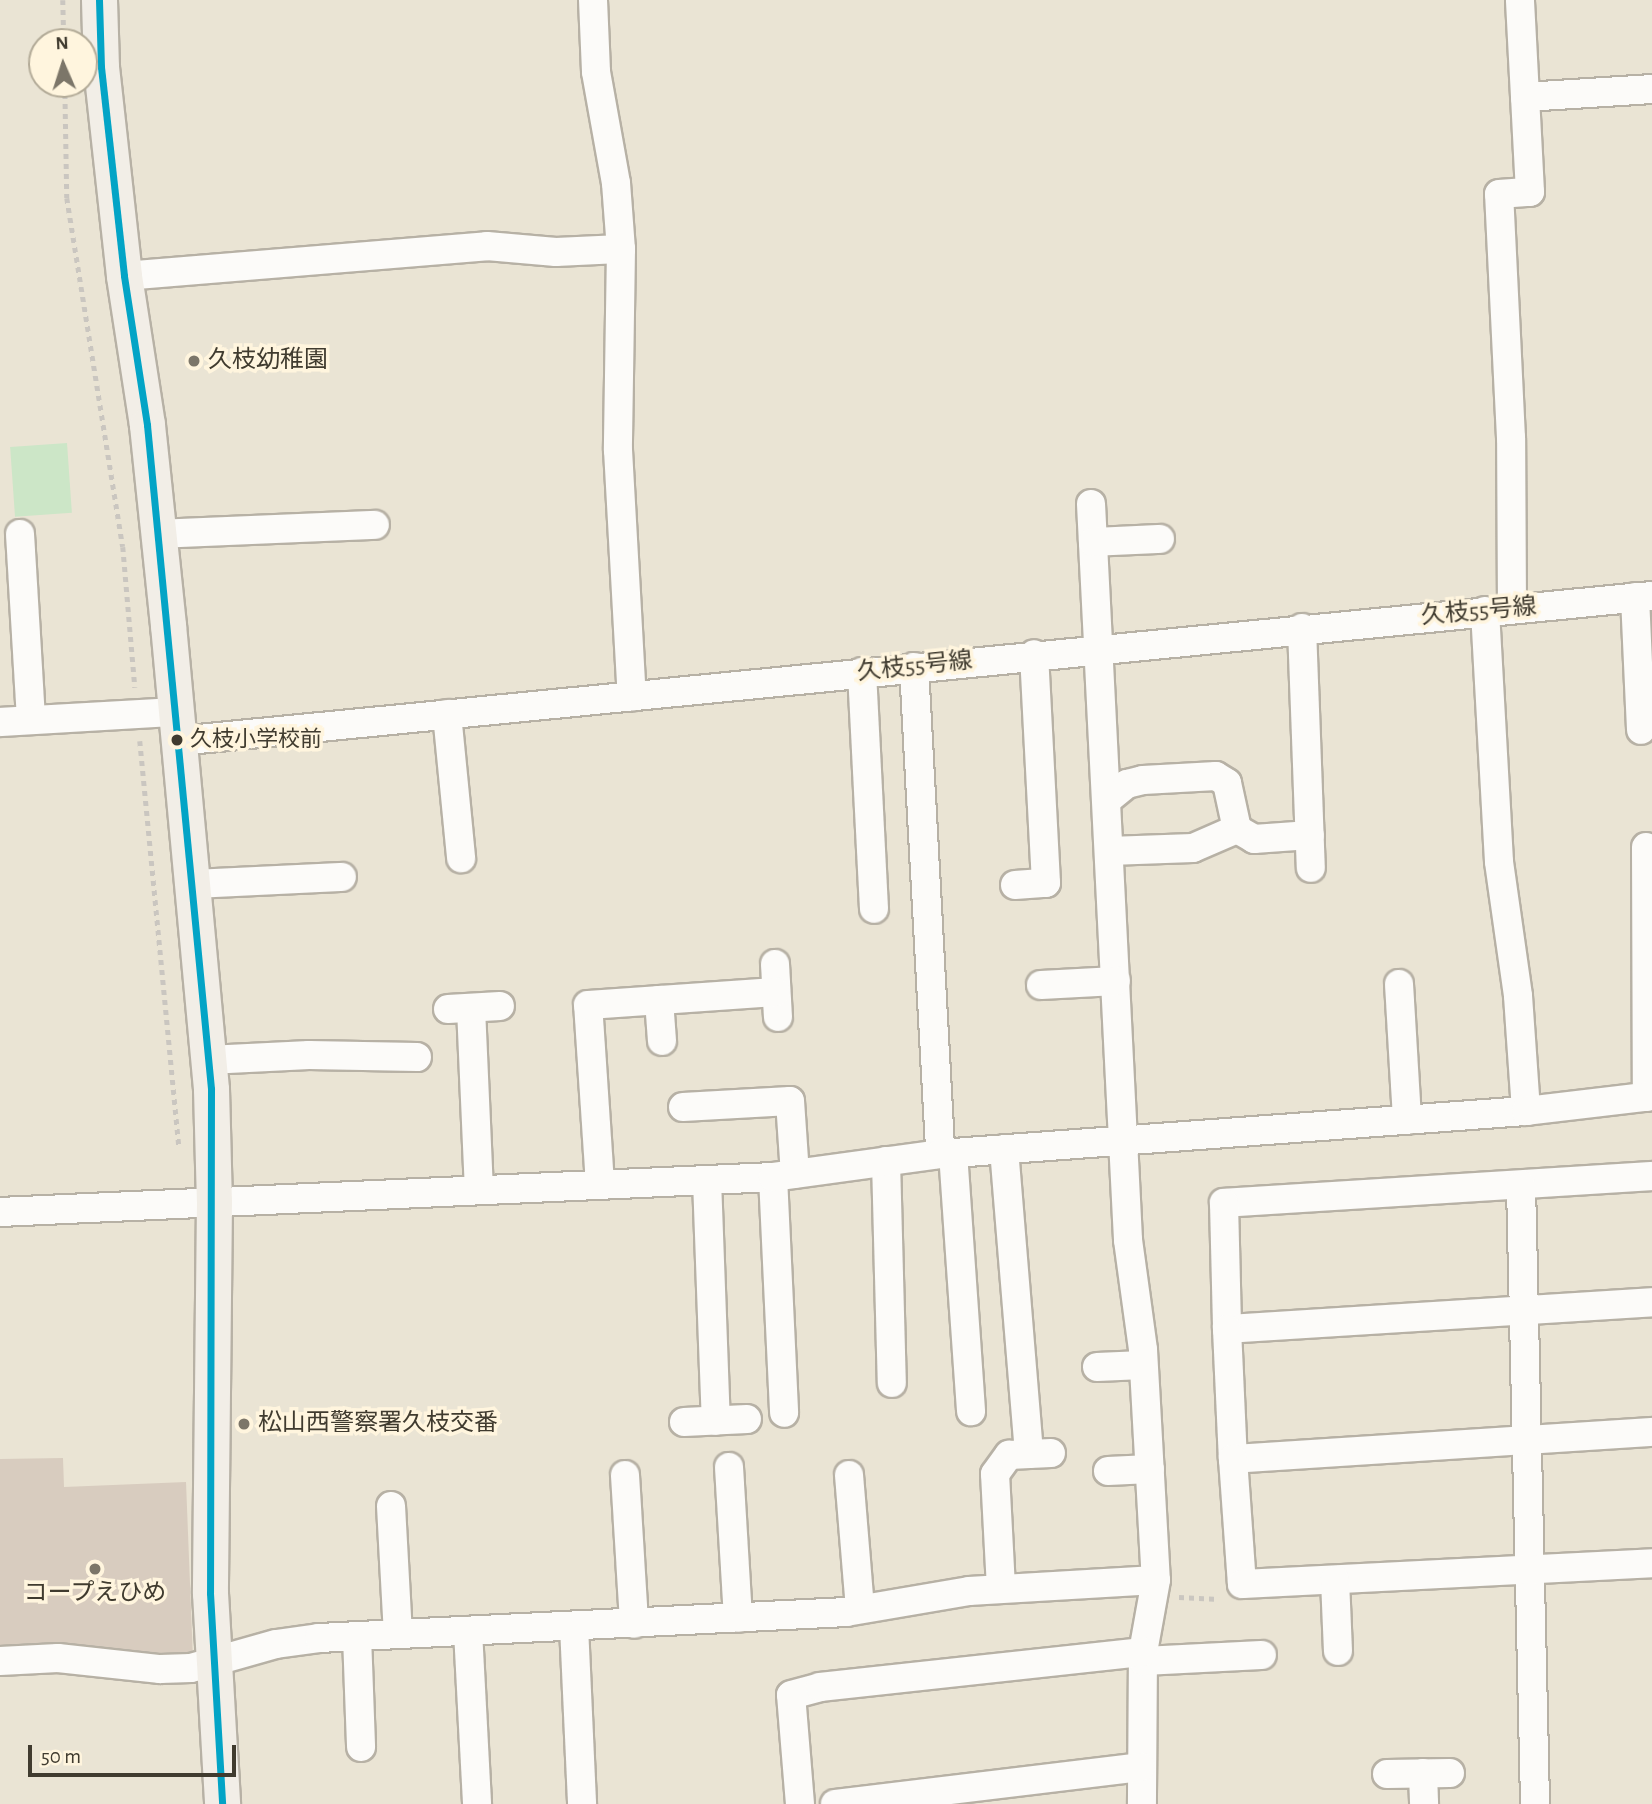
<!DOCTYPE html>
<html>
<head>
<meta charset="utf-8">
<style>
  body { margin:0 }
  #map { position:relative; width:1652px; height:1804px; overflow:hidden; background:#eae4d4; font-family:"Alegreya Sans","Noto Sans JP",sans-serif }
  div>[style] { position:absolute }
  .green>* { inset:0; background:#cce6c7; transform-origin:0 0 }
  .building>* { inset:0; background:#d8ccbf }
  .path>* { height:4.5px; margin-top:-2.25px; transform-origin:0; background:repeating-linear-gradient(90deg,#cac6c0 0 5px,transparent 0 10px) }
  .roads { filter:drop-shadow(2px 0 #b7b1a5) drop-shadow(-2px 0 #b7b1a5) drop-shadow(0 2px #b7b1a5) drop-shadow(0 -2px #b7b1a5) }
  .minor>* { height:28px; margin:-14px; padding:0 14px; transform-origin:14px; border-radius:14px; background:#fcfbf9 }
  .major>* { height:35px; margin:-17.5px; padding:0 17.5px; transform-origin:17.5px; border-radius:17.5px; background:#f2eee7 }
  .bus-1>* { height:7px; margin:-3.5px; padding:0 3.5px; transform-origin:3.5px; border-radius:3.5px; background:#03a4c6 }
  .dots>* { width:19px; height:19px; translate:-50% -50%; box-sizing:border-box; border:4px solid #fff5de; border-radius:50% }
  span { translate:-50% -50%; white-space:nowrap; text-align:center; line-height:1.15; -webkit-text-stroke:7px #fff5de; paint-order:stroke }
  .bus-label { font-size:22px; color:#403b2f }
  .left { translate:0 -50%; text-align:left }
  .poi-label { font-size:24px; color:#403b2f }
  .street-label { font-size:24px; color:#403b2f }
  .north { position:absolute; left:28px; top:28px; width:70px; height:70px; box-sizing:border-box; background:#fff5de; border:2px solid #b3ab98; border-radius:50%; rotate:357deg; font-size:19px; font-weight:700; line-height:28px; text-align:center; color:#403b2f }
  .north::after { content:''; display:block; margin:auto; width:24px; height:32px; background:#7c7669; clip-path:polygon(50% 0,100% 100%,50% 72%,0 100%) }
  .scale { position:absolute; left:28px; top:1745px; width:208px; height:32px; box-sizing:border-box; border:4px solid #403b2f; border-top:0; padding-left:9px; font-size:21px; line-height:24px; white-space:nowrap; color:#403b2f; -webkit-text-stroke:5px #fff5de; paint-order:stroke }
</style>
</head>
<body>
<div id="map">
  <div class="green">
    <i style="left:67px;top:443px;width:70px;height:57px;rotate:86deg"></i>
  </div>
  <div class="building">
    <i style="clip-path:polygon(63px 1458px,64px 1487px,186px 1482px,193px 1660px,0 1654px,0 1459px)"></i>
  </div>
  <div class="path">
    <i style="left:63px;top:0;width:42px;rotate:88.6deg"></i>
    <i style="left:65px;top:84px;width:114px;rotate:89deg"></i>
    <i style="left:67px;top:198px;width:353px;rotate:80.9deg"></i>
    <i style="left:123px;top:547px;width:141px;rotate:85.1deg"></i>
    <i style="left:140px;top:741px;width:408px;rotate:84.5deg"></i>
    <i style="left:1179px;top:1597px;width:40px;rotate:2.9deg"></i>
  </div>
  <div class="roads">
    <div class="minor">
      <i style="left:593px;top:0;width:72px;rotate:87.6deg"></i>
      <i style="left:596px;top:72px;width:113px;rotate:79.8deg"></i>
      <i style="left:616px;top:183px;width:66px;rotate:85.7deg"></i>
      <i style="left:621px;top:249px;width:201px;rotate:90.9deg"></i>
      <i style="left:618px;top:450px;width:247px;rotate:86.8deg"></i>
      <i style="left:1525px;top:97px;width:127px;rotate:-3.6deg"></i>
      <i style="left:124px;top:276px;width:364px;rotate:-4.7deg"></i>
      <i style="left:487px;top:246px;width:69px;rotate:5deg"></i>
      <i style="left:556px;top:252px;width:65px;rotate:-2.6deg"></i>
      <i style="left:1091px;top:504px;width:737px;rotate:87.12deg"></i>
      <i style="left:1128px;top:1240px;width:111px;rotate:82.2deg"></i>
      <i style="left:1143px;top:1350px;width:230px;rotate:86.8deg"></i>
      <i style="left:1156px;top:1580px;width:73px;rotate:100.2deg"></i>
      <i style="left:1143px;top:1652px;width:152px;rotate:90.4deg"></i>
      <i style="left:20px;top:534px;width:186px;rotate:86.6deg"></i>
      <i style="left:158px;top:534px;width:217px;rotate:-2.4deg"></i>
      <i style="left:1093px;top:542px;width:67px;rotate:-2.6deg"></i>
      <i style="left:1635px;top:597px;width:133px;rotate:87.4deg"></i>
      <i style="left:1512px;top:609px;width:171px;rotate:-90.3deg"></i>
      <i style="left:1511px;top:438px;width:244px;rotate:-92.8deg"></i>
      <i style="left:1499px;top:194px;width:31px;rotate:-4deg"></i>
      <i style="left:1530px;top:192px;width:192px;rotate:-93deg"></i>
      <i style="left:1485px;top:611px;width:251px;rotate:86.8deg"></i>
      <i style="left:1499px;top:862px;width:135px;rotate:81.9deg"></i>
      <i style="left:1518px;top:996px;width:115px;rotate:86deg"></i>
      <i style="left:1302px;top:628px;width:240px;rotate:87.9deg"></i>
      <i style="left:914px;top:667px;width:488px;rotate:86.9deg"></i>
      <i style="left:862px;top:672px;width:237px;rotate:87.1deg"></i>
      <i style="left:447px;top:714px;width:145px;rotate:84.4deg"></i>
      <i style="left:0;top:722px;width:175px;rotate:-3.3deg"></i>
      <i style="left:178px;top:741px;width:1481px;rotate:-5.62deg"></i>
      <i style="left:1107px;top:800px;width:26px;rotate:-39deg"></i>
      <i style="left:1127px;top:784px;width:16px;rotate:-14deg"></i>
      <i style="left:1143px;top:780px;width:73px;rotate:-3.1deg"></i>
      <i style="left:1216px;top:776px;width:13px;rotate:32deg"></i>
      <i style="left:1227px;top:783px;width:47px;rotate:77.7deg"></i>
      <i style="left:1237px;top:829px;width:20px;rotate:30deg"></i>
      <i style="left:1254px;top:839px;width:56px;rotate:-4.1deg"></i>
      <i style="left:1646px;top:847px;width:250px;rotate:89.8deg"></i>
      <i style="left:1109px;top:851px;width:84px;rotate:-2deg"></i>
      <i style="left:1193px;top:848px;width:48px;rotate:-23.4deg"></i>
      <i style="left:192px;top:884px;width:150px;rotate:-2.7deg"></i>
      <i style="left:1015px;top:885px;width:31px;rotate:-4deg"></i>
      <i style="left:1046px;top:883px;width:229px;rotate:-93deg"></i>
      <i style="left:775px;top:964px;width:53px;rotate:86.8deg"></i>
      <i style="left:1399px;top:984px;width:136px;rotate:86.6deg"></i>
      <i style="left:1041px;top:985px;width:75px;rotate:-3.1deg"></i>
      <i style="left:659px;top:1000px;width:41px;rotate:85.8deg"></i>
      <i style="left:471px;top:1008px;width:182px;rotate:87.5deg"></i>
      <i style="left:448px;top:1009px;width:52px;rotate:-3.3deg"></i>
      <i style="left:208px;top:1060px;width:101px;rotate:-2.8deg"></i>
      <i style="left:309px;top:1055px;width:108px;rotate:1.1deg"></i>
      <i style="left:683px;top:1107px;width:107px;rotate:-3.2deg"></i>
      <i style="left:790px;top:1101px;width:73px;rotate:86.1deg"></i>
      <i style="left:1004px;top:1149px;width:306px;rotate:85.3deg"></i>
      <i style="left:953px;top:1153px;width:259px;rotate:86deg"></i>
      <i style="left:886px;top:1161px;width:222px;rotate:88.5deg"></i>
      <i style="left:1652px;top:1176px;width:429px;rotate:176.4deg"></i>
      <i style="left:1224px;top:1203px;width:126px;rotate:88.6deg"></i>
      <i style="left:1227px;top:1329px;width:426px;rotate:-3.6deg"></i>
      <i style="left:773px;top:1177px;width:236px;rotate:87.3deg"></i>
      <i style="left:707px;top:1180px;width:241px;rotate:87.9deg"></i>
      <i style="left:600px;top:1184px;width:179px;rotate:-93.8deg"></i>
      <i style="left:588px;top:1005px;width:188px;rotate:-4deg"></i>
      <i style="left:1521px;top:1185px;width:619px;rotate:88.7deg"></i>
      <i style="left:0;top:1212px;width:774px;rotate:-2.59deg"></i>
      <i style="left:773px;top:1177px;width:169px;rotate:-7.8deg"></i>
      <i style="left:940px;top:1154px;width:588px;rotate:-4.2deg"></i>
      <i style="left:1526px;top:1111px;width:127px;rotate:-6.8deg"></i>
      <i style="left:1227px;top:1329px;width:130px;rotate:87.4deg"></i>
      <i style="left:1233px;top:1459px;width:420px;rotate:-3.7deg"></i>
      <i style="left:1097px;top:1367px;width:46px;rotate:-2.5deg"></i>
      <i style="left:684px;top:1422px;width:63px;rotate:-2.7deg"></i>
      <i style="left:1233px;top:1459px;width:125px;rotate:85.9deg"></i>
      <i style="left:1242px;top:1584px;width:411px;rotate:-2.9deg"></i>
      <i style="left:729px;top:1467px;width:151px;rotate:86.6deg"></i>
      <i style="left:1108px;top:1471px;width:42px;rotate:-2.7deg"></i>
      <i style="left:625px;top:1475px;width:149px;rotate:86.5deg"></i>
      <i style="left:849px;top:1475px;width:134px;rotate:85.3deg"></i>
      <i style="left:391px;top:1506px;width:128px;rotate:86.9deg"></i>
      <i style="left:1335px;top:1580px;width:71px;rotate:87.6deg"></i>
      <i style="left:1001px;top:1588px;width:114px;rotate:-93deg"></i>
      <i style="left:995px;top:1474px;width:24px;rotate:-54deg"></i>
      <i style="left:1009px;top:1455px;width:42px;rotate:-2.7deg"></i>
      <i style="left:574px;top:1626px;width:178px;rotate:87.4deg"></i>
      <i style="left:468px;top:1631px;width:173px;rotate:87deg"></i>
      <i style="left:357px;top:1636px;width:111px;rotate:87.9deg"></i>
      <i style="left:0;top:1661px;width:58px;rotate:-3deg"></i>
      <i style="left:58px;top:1658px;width:103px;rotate:6.2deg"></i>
      <i style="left:160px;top:1669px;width:31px;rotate:-2deg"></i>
      <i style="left:191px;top:1668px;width:88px;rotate:-15.8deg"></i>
      <i style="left:276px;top:1644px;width:43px;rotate:-7.9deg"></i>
      <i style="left:319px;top:1638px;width:528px;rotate:-2.82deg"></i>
      <i style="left:846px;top:1612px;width:125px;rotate:-9.7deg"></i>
      <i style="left:969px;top:1591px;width:187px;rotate:-3.4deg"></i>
      <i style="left:1143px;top:1661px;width:119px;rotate:-2.9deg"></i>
      <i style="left:1423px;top:1773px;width:31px;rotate:88deg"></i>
      <i style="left:1387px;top:1774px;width:63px;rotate:-0.9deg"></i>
      <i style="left:800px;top:1804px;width:109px;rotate:-94.7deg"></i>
      <i style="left:791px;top:1695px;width:30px;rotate:-15deg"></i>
      <i style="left:820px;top:1687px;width:325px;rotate:-6.2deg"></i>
      <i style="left:835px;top:1804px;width:308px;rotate:-6.9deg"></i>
    </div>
    <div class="major">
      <i style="left:99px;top:0;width:67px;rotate:88.3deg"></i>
      <i style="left:101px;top:67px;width:210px;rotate:83.7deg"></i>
      <i style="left:124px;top:276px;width:151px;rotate:81.2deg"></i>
      <i style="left:147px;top:425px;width:201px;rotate:84deg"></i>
      <i style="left:168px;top:625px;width:466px;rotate:84.7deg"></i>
      <i style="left:211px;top:1089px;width:112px;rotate:88.5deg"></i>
      <i style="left:214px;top:1201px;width:392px;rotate:90.6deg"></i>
      <i style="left:210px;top:1593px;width:211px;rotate:86.7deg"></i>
    </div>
  </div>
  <div class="bus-1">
    <i style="left:99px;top:0;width:67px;rotate:88.3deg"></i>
    <i style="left:101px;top:67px;width:210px;rotate:83.7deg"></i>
    <i style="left:124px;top:276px;width:151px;rotate:81.2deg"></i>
    <i style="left:147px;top:425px;width:667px;rotate:84.49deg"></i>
    <i style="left:211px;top:1089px;width:504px;rotate:90.11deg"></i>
    <i style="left:210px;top:1593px;width:211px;rotate:86.7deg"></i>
  </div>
  <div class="dots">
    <i style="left:194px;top:361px;background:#7c7669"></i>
    <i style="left:177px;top:740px;background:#403b2f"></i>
    <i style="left:244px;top:1424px;background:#7c7669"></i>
    <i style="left:95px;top:1569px;background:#7c7669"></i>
  </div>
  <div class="bus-label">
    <span class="left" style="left:190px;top:740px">久枝小学校前</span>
  </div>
  <div class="poi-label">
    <span class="left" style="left:208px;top:361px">久枝幼稚園</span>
    <span class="left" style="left:258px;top:1424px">松山西警察署久枝交番</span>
    <span style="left:95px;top:1594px">コープえひめ</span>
  </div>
  <div class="street-label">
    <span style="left:1479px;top:612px;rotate:-5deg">久枝55号線</span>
    <span style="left:915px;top:667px;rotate:-6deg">久枝55号線</span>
  </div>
  <div class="north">N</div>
  <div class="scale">50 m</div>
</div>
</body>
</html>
